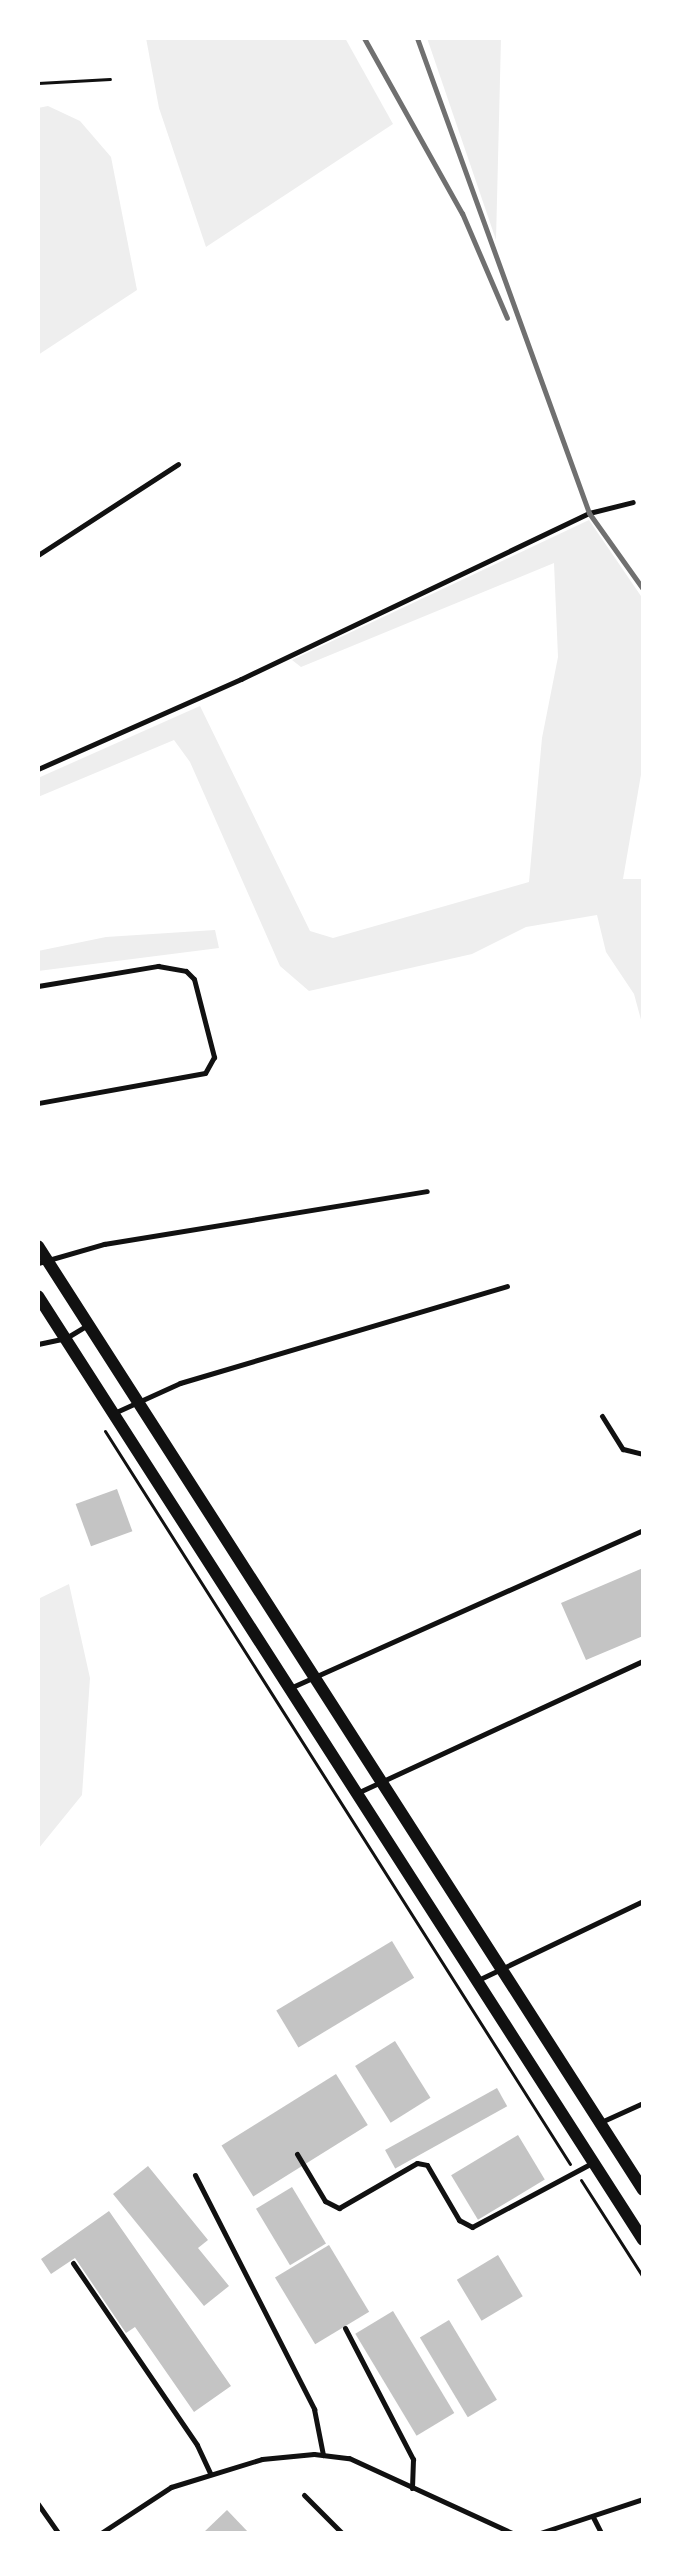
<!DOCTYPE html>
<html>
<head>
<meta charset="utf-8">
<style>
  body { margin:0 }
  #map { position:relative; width:681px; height:2571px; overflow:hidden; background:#fff; font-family:Ubuntu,sans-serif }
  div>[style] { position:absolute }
  .green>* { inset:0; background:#eee }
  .building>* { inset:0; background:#c4c4c4; transform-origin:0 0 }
  .path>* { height:3px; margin:-1.5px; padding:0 1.5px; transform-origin:1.5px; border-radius:1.5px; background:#111 }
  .service>* { height:5px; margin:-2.5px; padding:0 2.5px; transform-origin:2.5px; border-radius:2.5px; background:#111 }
  .secondary>* { height:12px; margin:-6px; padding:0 6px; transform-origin:6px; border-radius:6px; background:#111 }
  .rail>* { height:5px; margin:-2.5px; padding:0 2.5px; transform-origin:2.5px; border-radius:2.5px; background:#707070 }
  span { translate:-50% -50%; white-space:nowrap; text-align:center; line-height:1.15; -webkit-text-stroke:8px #fff; paint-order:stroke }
  .frame { position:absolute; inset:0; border:40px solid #fff; pointer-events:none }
</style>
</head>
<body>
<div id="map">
  <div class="green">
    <i style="clip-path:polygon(146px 38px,345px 38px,393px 124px,206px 247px,159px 108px)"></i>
    <i style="clip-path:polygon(427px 38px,501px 38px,496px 240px)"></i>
    <i style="clip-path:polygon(48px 106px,80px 121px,111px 157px,137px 290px,38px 355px,38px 108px)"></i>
    <i style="clip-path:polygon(589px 520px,643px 599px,643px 763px,623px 879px,643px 879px,643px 1027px,634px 994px,606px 952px,597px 915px,526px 927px,472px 954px,309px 991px,280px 966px,190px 762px,174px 740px,38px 797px,38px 778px,200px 706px,310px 931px,333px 938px,529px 882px,542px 738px,558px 657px,554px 563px,301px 667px,292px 660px)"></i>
    <i style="clip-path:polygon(215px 930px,219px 948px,38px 971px,38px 951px,106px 937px)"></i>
    <i style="clip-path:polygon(69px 1584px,90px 1678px,82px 1795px,39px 1848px,38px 1862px,38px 1599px)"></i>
  </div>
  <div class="building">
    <i style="left:117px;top:1489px;width:45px;height:44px;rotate:70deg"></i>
    <i style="clip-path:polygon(643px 1568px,643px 1636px,586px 1660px,561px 1603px)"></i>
    <i style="left:392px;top:1941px;width:43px;height:135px;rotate:59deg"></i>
    <i style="left:395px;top:2041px;width:67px;height:47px;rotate:58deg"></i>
    <i style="left:336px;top:2074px;width:60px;height:135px;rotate:58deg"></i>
    <i style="left:497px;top:2088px;width:21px;height:128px;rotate:61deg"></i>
    <i style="left:518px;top:2135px;width:52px;height:78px;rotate:59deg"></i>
    <i style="clip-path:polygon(148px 2166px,208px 2240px,198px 2248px,229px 2286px,204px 2306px,113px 2194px)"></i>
    <i style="left:292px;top:2187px;width:66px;height:42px;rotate:59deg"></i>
    <i style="clip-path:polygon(109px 2211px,231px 2386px,194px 2412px,135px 2327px,126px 2333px,75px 2258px,51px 2274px,41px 2259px)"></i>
    <i style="left:329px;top:2245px;width:78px;height:63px;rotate:59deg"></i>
    <i style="left:498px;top:2255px;width:48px;height:48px;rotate:59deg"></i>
    <i style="left:393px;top:2311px;width:119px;height:44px;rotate:59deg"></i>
    <i style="left:449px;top:2320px;width:93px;height:34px;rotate:59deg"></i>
    <i style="clip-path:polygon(227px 2510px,249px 2533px,203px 2533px)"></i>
  </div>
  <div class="path">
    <i style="left:38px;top:83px;width:72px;rotate:-3.2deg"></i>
    <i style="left:105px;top:1431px;width:868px;rotate:57.61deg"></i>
    <i style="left:581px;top:2180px;width:115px;rotate:57.4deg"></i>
  </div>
  <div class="service">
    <i style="left:38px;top:555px;width:167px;rotate:-33deg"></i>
    <i style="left:38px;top:769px;width:222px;rotate:-23.9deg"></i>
    <i style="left:241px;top:679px;width:386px;rotate:-25.5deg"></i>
    <i style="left:589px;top:513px;width:45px;rotate:-14deg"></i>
    <i style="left:38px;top:986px;width:122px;rotate:-9.5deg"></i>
    <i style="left:158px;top:966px;width:28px;rotate:10deg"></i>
    <i style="left:186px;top:971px;width:11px;rotate:45deg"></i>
    <i style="left:194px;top:979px;width:81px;rotate:75.6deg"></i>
    <i style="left:214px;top:1057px;width:18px;rotate:119deg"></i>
    <i style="left:205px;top:1073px;width:170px;rotate:169.8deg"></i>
    <i style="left:38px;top:1263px;width:69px;rotate:-16.1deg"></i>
    <i style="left:104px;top:1244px;width:327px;rotate:-9.3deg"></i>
    <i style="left:38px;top:1344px;width:29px;rotate:-12deg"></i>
    <i style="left:66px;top:1338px;width:23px;rotate:-31deg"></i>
    <i style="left:114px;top:1413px;width:72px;rotate:-24.4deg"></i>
    <i style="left:180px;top:1383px;width:341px;rotate:-16.5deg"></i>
    <i style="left:602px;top:1416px;width:39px;rotate:58deg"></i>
    <i style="left:623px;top:1449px;width:21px;rotate:14deg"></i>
    <i style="left:290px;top:1688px;width:387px;rotate:-24.1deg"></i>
    <i style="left:357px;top:1793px;width:315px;rotate:-24.8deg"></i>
    <i style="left:478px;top:1980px;width:183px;rotate:-25.6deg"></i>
    <i style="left:601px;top:2122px;width:46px;rotate:-24.3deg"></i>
    <i style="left:297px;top:2154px;width:55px;rotate:59.2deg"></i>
    <i style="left:325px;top:2201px;width:16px;rotate:27deg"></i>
    <i style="left:339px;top:2208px;width:90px;rotate:-30deg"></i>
    <i style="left:417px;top:2163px;width:10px;rotate:11deg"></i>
    <i style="left:427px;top:2165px;width:64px;rotate:59.8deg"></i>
    <i style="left:459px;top:2220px;width:15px;rotate:28deg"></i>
    <i style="left:472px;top:2227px;width:136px;rotate:-28.1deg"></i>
    <i style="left:195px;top:2175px;width:263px;rotate:63deg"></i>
    <i style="left:314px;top:2409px;width:47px;rotate:78.9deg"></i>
    <i style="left:73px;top:2263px;width:220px;rotate:55.7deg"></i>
    <i style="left:197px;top:2445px;width:31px;rotate:65deg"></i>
    <i style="left:345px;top:2328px;width:148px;rotate:62.6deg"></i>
    <i style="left:413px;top:2459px;width:29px;rotate:92deg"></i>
    <i style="left:304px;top:2495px;width:54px;rotate:45deg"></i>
    <i style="left:38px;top:2504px;width:35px;rotate:55deg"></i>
    <i style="left:593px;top:2517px;width:18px;rotate:63deg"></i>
    <i style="left:101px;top:2533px;width:84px;rotate:-33.3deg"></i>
    <i style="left:171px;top:2487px;width:95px;rotate:-17.1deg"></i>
    <i style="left:262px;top:2459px;width:52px;rotate:-5.5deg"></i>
    <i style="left:314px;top:2454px;width:35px;rotate:7deg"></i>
    <i style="left:349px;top:2458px;width:179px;rotate:24.7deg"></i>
    <i style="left:540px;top:2533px;width:108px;rotate:-18.3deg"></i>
  </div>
  <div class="secondary">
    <i style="left:38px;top:1246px;width:1121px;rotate:57.34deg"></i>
    <i style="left:38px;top:1296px;width:1121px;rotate:57.34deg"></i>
  </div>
  <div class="rail">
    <i style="left:364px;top:38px;width:201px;rotate:60.8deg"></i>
    <i style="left:462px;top:213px;width:114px;rotate:66.8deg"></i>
    <i style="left:417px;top:38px;width:505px;rotate:70.09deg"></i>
    <i style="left:589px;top:513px;width:93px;rotate:54.6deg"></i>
  </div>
  <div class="frame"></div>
</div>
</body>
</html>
